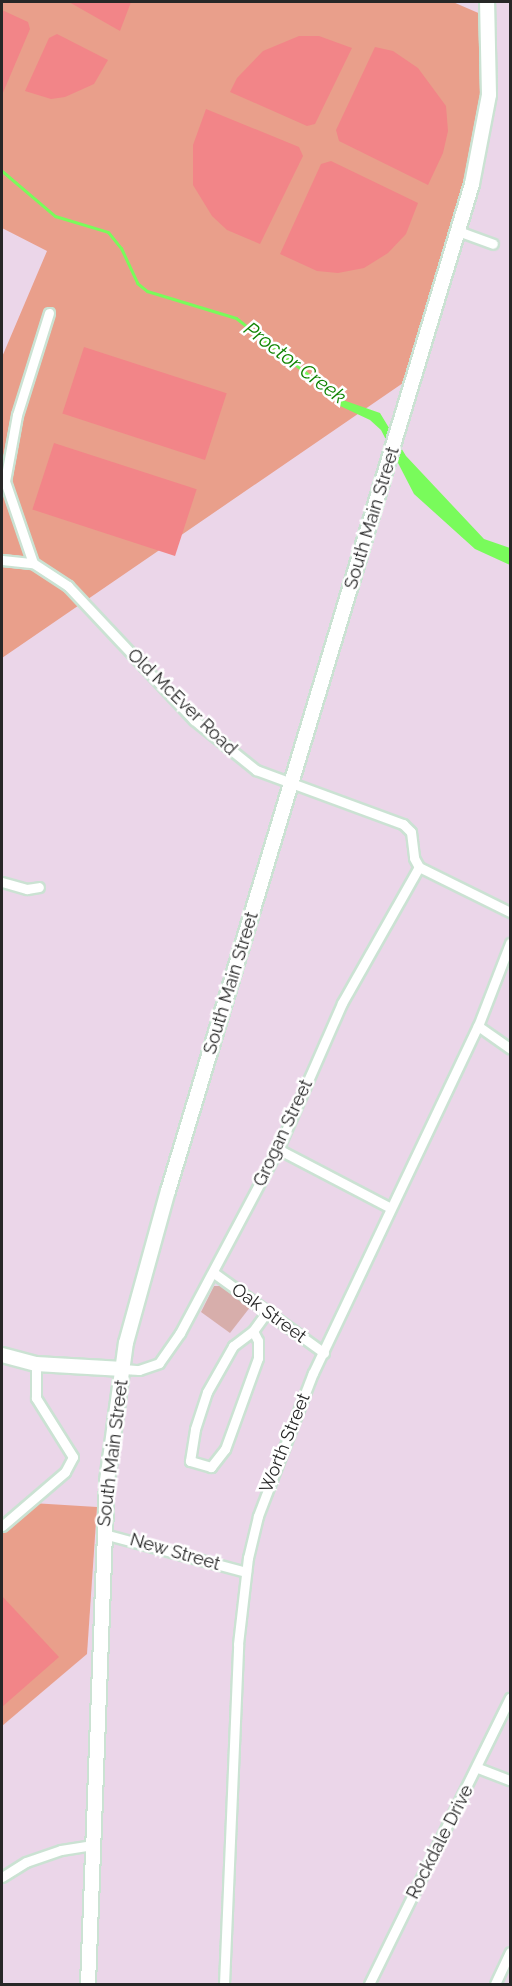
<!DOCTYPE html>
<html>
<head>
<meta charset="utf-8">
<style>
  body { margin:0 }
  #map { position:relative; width:512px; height:1986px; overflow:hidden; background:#ebd6e9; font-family:Raleway,sans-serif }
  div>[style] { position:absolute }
  .green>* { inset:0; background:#e99f8b }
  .cemetery>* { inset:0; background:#d7aeab }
  .pitch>* { inset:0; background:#f28588; transform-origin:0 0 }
  .water>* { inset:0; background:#79fb5b }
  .stream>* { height:3px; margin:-1.5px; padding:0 1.5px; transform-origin:1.5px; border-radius:1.5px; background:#79fb5b }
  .roads { filter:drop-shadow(2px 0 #cbe2d3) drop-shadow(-2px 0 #cbe2d3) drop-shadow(0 2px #cbe2d3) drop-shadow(0 -2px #cbe2d3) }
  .street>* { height:9px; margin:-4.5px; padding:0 4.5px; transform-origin:4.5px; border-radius:4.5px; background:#fff }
  .secondary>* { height:14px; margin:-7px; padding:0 7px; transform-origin:7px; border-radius:7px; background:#fff }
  span { translate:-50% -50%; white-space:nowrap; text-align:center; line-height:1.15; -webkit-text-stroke:5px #fff; paint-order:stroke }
  .street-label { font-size:18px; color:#272727 }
  .water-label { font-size:20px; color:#118403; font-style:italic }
  .frame { position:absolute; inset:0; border:3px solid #272727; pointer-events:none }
</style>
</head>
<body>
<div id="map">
  <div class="green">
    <i style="clip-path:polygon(2px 2px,453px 2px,483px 15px,490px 96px,451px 255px,403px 383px,2px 658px,2px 357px,47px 251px,2px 228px)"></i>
    <i style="clip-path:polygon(32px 1503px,97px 1507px,87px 1654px,2px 1726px,2px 1530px)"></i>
  </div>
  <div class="cemetery">
    <i style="clip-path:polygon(214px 1286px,221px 1286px,251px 1306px,230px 1333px,201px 1312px)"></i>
  </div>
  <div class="pitch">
    <i style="clip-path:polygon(69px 2px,131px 2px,120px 31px)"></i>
    <i style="clip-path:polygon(2px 10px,28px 22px,30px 29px,2px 95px)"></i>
    <i style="clip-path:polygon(57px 34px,108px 60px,94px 84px,65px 97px,51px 99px,25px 91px,49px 38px)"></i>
    <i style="clip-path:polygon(299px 36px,319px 36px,352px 48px,315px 124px,307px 126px,230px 92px,237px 78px,263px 51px)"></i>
    <i style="clip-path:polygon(375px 47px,393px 51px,418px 68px,446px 106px,448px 131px,443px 153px,428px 185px,339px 141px,336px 130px)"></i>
    <i style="clip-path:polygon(206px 109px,299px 147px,303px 156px,260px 244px,227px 230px,212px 216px,193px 185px,193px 145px)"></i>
    <i style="clip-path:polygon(331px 161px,418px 203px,406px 234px,388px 253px,364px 268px,338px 273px,317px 271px,280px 254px,321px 164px)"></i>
    <i style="left:84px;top:347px;width:150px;height:70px;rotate:18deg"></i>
    <i style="left:54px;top:443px;width:150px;height:70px;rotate:18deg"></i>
    <i style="clip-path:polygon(2px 1596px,59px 1657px,2px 1707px)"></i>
  </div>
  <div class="water">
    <i style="clip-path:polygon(340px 399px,380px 413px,406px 456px,484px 539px,510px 548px,510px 565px,475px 549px,414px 494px,381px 430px,370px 420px,338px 405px)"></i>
  </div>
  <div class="stream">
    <i style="left:2px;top:171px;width:70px;rotate:40.3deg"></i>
    <i style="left:55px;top:216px;width:55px;rotate:16.8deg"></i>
    <i style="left:108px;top:232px;width:21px;rotate:51deg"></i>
    <i style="left:121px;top:248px;width:38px;rotate:65deg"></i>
    <i style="left:137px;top:283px;width:13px;rotate:39deg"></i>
    <i style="left:147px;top:291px;width:93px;rotate:16.9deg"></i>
    <i style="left:236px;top:318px;width:136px;rotate:38.1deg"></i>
  </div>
  <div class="roads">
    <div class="street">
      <i style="left:458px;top:231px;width:37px;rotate:20deg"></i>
      <i style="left:2px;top:560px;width:31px;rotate:6deg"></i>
      <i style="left:33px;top:563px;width:42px;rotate:33.3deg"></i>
      <i style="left:68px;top:586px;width:184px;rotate:46.8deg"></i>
      <i style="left:194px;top:720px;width:80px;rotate:38.9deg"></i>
      <i style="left:256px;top:770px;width:157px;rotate:20.2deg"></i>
      <i style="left:403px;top:824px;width:11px;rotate:45deg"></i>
      <i style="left:411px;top:832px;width:26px;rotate:83deg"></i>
      <i style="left:414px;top:858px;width:10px;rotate:61deg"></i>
      <i style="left:419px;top:867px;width:102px;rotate:26.3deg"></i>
      <i style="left:33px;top:563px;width:87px;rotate:-108.9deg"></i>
      <i style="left:5px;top:481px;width:67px;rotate:-79.7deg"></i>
      <i style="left:17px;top:415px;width:107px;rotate:-72.6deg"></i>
      <i style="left:2px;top:882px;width:26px;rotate:16deg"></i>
      <i style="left:27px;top:889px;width:12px;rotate:-9deg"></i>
      <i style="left:478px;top:1026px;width:39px;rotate:35deg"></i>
      <i style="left:278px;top:1149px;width:127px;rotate:27.6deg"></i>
      <i style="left:214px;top:1273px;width:136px;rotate:36deg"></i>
      <i style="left:253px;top:1331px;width:11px;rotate:63deg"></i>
      <i style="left:258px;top:1341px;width:17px;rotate:90deg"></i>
      <i style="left:258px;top:1358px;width:97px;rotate:109.9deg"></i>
      <i style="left:225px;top:1449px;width:23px;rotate:128deg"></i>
      <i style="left:211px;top:1467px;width:22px;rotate:-164deg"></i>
      <i style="left:190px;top:1461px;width:32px;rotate:-81deg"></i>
      <i style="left:195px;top:1429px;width:39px;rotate:-72deg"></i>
      <i style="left:207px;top:1392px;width:53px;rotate:-60.5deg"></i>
      <i style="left:233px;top:1346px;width:25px;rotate:-37deg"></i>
      <i style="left:253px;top:1331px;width:26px;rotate:-54deg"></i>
      <i style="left:123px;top:1369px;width:16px;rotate:4deg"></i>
      <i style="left:139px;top:1370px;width:21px;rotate:-19deg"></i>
      <i style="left:159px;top:1363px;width:37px;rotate:-55deg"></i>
      <i style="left:180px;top:1333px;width:208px;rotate:-62deg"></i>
      <i style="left:278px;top:1149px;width:159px;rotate:-66.3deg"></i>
      <i style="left:342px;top:1003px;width:156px;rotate:-60.5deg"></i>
      <i style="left:2px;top:1526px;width:83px;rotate:-40.6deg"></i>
      <i style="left:65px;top:1472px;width:17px;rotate:-62deg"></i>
      <i style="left:73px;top:1457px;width:70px;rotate:-122.1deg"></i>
      <i style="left:36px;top:1398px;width:34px;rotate:-90deg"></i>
      <i style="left:104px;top:1534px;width:147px;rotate:15deg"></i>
      <i style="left:478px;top:1768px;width:34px;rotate:21deg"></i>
      <i style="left:2px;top:1877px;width:28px;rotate:-32deg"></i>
      <i style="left:26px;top:1862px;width:37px;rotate:-19deg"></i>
      <i style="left:61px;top:1850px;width:32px;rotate:-9deg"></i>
      <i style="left:224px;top:1984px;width:340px;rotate:-87.6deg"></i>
      <i style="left:238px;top:1644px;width:87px;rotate:-83.4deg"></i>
      <i style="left:248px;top:1558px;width:43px;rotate:-76.6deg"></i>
      <i style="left:258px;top:1516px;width:153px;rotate:-69deg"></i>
      <i style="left:313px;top:1373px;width:384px;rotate:-64.6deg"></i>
      <i style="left:478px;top:1026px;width:89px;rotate:-68.9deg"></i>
      <i style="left:369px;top:1984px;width:319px;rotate:-63.8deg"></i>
      <i style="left:495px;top:1984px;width:35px;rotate:-65deg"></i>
    </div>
    <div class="secondary">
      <i style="left:2px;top:1355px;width:35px;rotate:15deg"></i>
      <i style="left:36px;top:1364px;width:87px;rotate:3.3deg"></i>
      <i style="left:88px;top:1984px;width:503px;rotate:-87.84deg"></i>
      <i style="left:107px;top:1481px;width:139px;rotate:-82.2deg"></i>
      <i style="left:126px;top:1343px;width:158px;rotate:-74.6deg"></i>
      <i style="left:168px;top:1191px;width:1052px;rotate:-73.2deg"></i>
      <i style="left:472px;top:184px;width:91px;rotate:-79.2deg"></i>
      <i style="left:489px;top:95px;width:93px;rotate:-91.2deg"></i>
    </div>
  </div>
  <div class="street-label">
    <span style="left:372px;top:518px;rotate:-73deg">South Main Street</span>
    <span style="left:182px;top:702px;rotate:44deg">Old McEver Road</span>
    <span style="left:231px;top:983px;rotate:-73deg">South Main Street</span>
    <span style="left:283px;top:1133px;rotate:-65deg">Grogan Street</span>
    <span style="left:269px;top:1313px;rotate:36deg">Oak Street</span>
    <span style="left:285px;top:1443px;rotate:-68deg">Worth Street</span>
    <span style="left:113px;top:1453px;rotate:-83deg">South Main Street</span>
    <span style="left:175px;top:1552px;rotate:16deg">New Street</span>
    <span style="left:440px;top:1842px;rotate:-63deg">Rockdale Drive</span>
  </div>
  <div class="water-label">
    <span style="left:295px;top:363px;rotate:37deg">Proctor Creek</span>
  </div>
  <div class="frame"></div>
</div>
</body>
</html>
